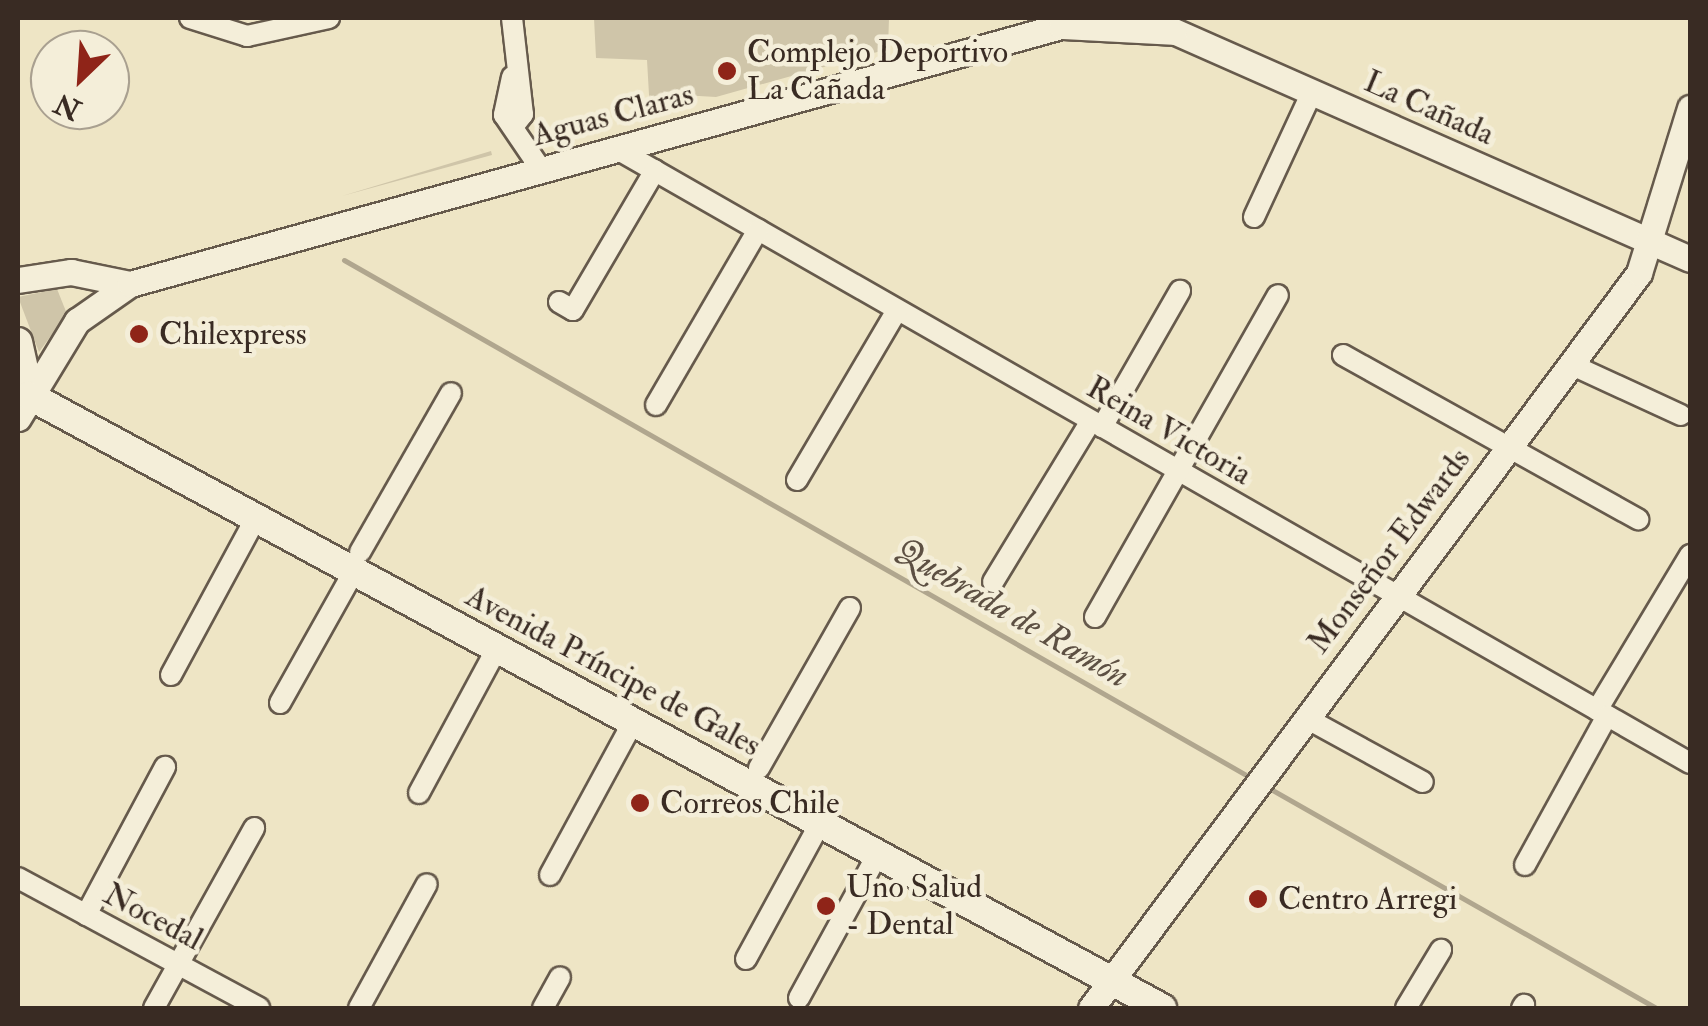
<!DOCTYPE html>
<html>
<head>
<meta charset="utf-8">
<style>
  body { margin:0 }
  #map { position:relative; width:1708px; height:1026px; overflow:hidden; background:#eee5c5; font-family:"IM FELL Double Pica",serif }
  div>[style] { position:absolute }
  .green>* { inset:0; background:#cfc5a9 }
  .stream>* { height:5px; margin:-2.5px; padding:0 2.5px; transform-origin:2.5px; border-radius:2.5px; background:#b0a68e }
  .roads { filter:drop-shadow(2px 0 #665a4c) drop-shadow(-2px 0 #665a4c) drop-shadow(0 2px #665a4c) drop-shadow(0 -2px #665a4c) }
  .minor>* { height:20px; margin:-10px; padding:0 10px; transform-origin:10px; border-radius:10px; background:#f4eed9 }
  .tertiary>* { height:25px; margin:-12.5px; padding:0 12.5px; transform-origin:12.5px; border-radius:12.5px; background:#f4eed9 }
  .secondary>* { height:28px; margin:-14px; padding:0 14px; transform-origin:14px; border-radius:14px; background:#f4eed9 }
  .dots>* { width:28px; height:28px; translate:-50% -50%; box-sizing:border-box; border:5px solid #f4eed9; border-radius:50% }
  span { translate:-50% -50%; white-space:nowrap; text-align:center; line-height:1.15; -webkit-text-stroke:9px #f4eed9; paint-order:stroke }
  .poi-label { font-size:32px; color:#392b23 }
  .left { translate:0 -50%; text-align:left }
  .street-label { font-size:32px; color:#392b23 }
  .water-label { font-size:35px; color:#5d5043; font-style:italic }
  .frame { position:absolute; inset:0; border:20px solid #392b23; pointer-events:none }
  .north { position:absolute; left:30px; top:30px; width:100px; height:100px; box-sizing:border-box; background:#f4eed9; border:2px solid #a9a090; border-radius:50%; rotate:205deg; font-size:28px; font-weight:700; line-height:40px; text-align:center; color:#392b23 }
  .north::after { content:''; display:block; margin:auto; width:35px; height:45px; background:#8f2418; clip-path:polygon(50% 0,100% 100%,50% 72%,0 100%) }
</style>
</head>
<body>
<div id="map">
  <div class="green">
    <i style="clip-path:polygon(594px 18px,889px 18px,888px 49px,716px 97px,682px 95px,682px 103px,650px 112px,647px 60px,596px 58px)"></i>
    <i style="clip-path:polygon(491px 151px,492px 155px,342px 196px)"></i>
    <i style="clip-path:polygon(57px 289px,67px 314px,39px 352px,18px 297px)"></i>
  </div>
  <div class="stream">
    <i style="left:344px;top:260px;width:1047px;rotate:29.72deg"></i>
    <i style="left:1267px;top:787px;width:447px;rotate:29.6deg"></i>
  </div>
  <div class="roads">
    <div class="minor">
      <i style="left:190px;top:18px;width:60px;rotate:17.5deg"></i>
      <i style="left:247px;top:36px;width:84px;rotate:-12.4deg"></i>
      <i style="left:512px;top:18px;width:97px;rotate:83.5deg"></i>
      <i style="left:523px;top:114px;width:16px;rotate:128deg"></i>
      <i style="left:512px;top:77px;width:39px;rotate:102deg"></i>
      <i style="left:504px;top:115px;width:64px;rotate:55.8deg"></i>
      <i style="left:617px;top:149px;width:1236px;rotate:29.78deg"></i>
      <i style="left:1254px;top:217px;width:138px;rotate:-65.1deg"></i>
      <i style="left:559px;top:302px;width:16px;rotate:30deg"></i>
      <i style="left:573px;top:310px;width:162px;rotate:-59.6deg"></i>
      <i style="left:1343px;top:355px;width:338px;rotate:29.1deg"></i>
      <i style="left:1570px;top:364px;width:122px;rotate:24.7deg"></i>
      <i style="left:656px;top:405px;width:203px;rotate:-59.8deg"></i>
      <i style="left:1102px;top:427px;width:157px;rotate:-60.2deg"></i>
      <i style="left:797px;top:480px;width:197px;rotate:-59.5deg"></i>
      <i style="left:360px;top:552px;width:183px;rotate:-60.2deg"></i>
      <i style="left:993px;top:582px;width:188px;rotate:-58.7deg"></i>
      <i style="left:1095px;top:617px;width:370px;rotate:-60.4deg"></i>
      <i style="left:171px;top:675px;width:179px;rotate:-61.6deg"></i>
      <i style="left:280px;top:703px;width:151px;rotate:-60.7deg"></i>
      <i style="left:1597px;top:710px;width:181px;rotate:-59deg"></i>
      <i style="left:1306px;top:718px;width:133px;rotate:28.7deg"></i>
      <i style="left:759px;top:768px;width:184px;rotate:-60.4deg"></i>
      <i style="left:419px;top:793px;width:165px;rotate:-61.7deg"></i>
      <i style="left:1525px;top:865px;width:170px;rotate:-61.2deg"></i>
      <i style="left:550px;top:875px;width:174px;rotate:-61.5deg"></i>
      <i style="left:18px;top:878px;width:274px;rotate:28.3deg"></i>
      <i style="left:86px;top:915px;width:168px;rotate:-61.9deg"></i>
      <i style="left:746px;top:959px;width:155px;rotate:-61.4deg"></i>
      <i style="left:799px;top:998px;width:164px;rotate:-61.3deg"></i>
      <i style="left:154px;top:1008px;width:206px;rotate:-60.9deg"></i>
      <i style="left:359px;top:1008px;width:141px;rotate:-61.3deg"></i>
      <i style="left:543px;top:1008px;width:35px;rotate:-61deg"></i>
      <i style="left:1406px;top:1008px;width:68px;rotate:-58.9deg"></i>
      <i style="left:1522px;top:1008px;width:4px;rotate:-56deg"></i>
    </div>
    <div class="tertiary">
      <i style="left:1160px;top:25px;width:579px;rotate:23.82deg"></i>
      <i style="left:18px;top:280px;width:54px;rotate:-8.6deg"></i>
      <i style="left:71px;top:272px;width:60px;rotate:11.5deg"></i>
      <i style="left:18px;top:418px;width:114px;rotate:-58.7deg"></i>
      <i style="left:77px;top:321px;width:65px;rotate:-34.9deg"></i>
      <i style="left:130px;top:284px;width:966px;rotate:-15.49deg"></i>
      <i style="left:1061px;top:26px;width:113px;rotate:3deg"></i>
      <i style="left:1091px;top:1008px;width:917px;rotate:-53.29deg"></i>
      <i style="left:1639px;top:273px;width:173px;rotate:-72.8deg"></i>
    </div>
    <div class="secondary">
      <i style="left:18px;top:342px;width:55px;rotate:77.5deg"></i>
      <i style="left:18px;top:380px;width:20px;rotate:53deg"></i>
      <i style="left:30px;top:396px;width:1287px;rotate:28.4deg"></i>
    </div>
  </div>
  <div class="dots">
    <i style="left:727px;top:71px;background:#8f2418"></i>
    <i style="left:139px;top:334px;background:#8f2418"></i>
    <i style="left:640px;top:803px;background:#8f2418"></i>
    <i style="left:1258px;top:899px;background:#8f2418"></i>
    <i style="left:826px;top:906px;background:#8f2418"></i>
  </div>
  <div class="poi-label">
    <span class="left" style="left:747px;top:71px">Complejo Deportivo<br>La Cañada</span>
    <span class="left" style="left:159px;top:334px">Chilexpress</span>
    <span class="left" style="left:660px;top:803px">Correos Chile</span>
    <span class="left" style="left:846px;top:906px">Uno Salud<br>- Dental</span>
    <span class="left" style="left:1278px;top:899px">Centro Arregi</span>
  </div>
  <div class="street-label">
    <span style="left:1429px;top:108px;rotate:24deg">La Cañada</span>
    <span style="left:613px;top:115px;rotate:-15deg">Aguas Claras</span>
    <span style="left:1169px;top:431px;rotate:30deg">Reina Victoria</span>
    <span style="left:1389px;top:551px;rotate:-53deg">Monseñor Edwards</span>
    <span style="left:613px;top:671px;rotate:28deg">Avenida Príncipe de Gales</span>
    <span style="left:153px;top:917px;rotate:28deg">Nocedal</span>
  </div>
  <div class="water-label">
    <span style="left:1012px;top:613px;rotate:30deg">Quebrada de Ramón</span>
  </div>
  <div class="frame"></div>
  <div class="north">N</div>
</div>
</body>
</html>
